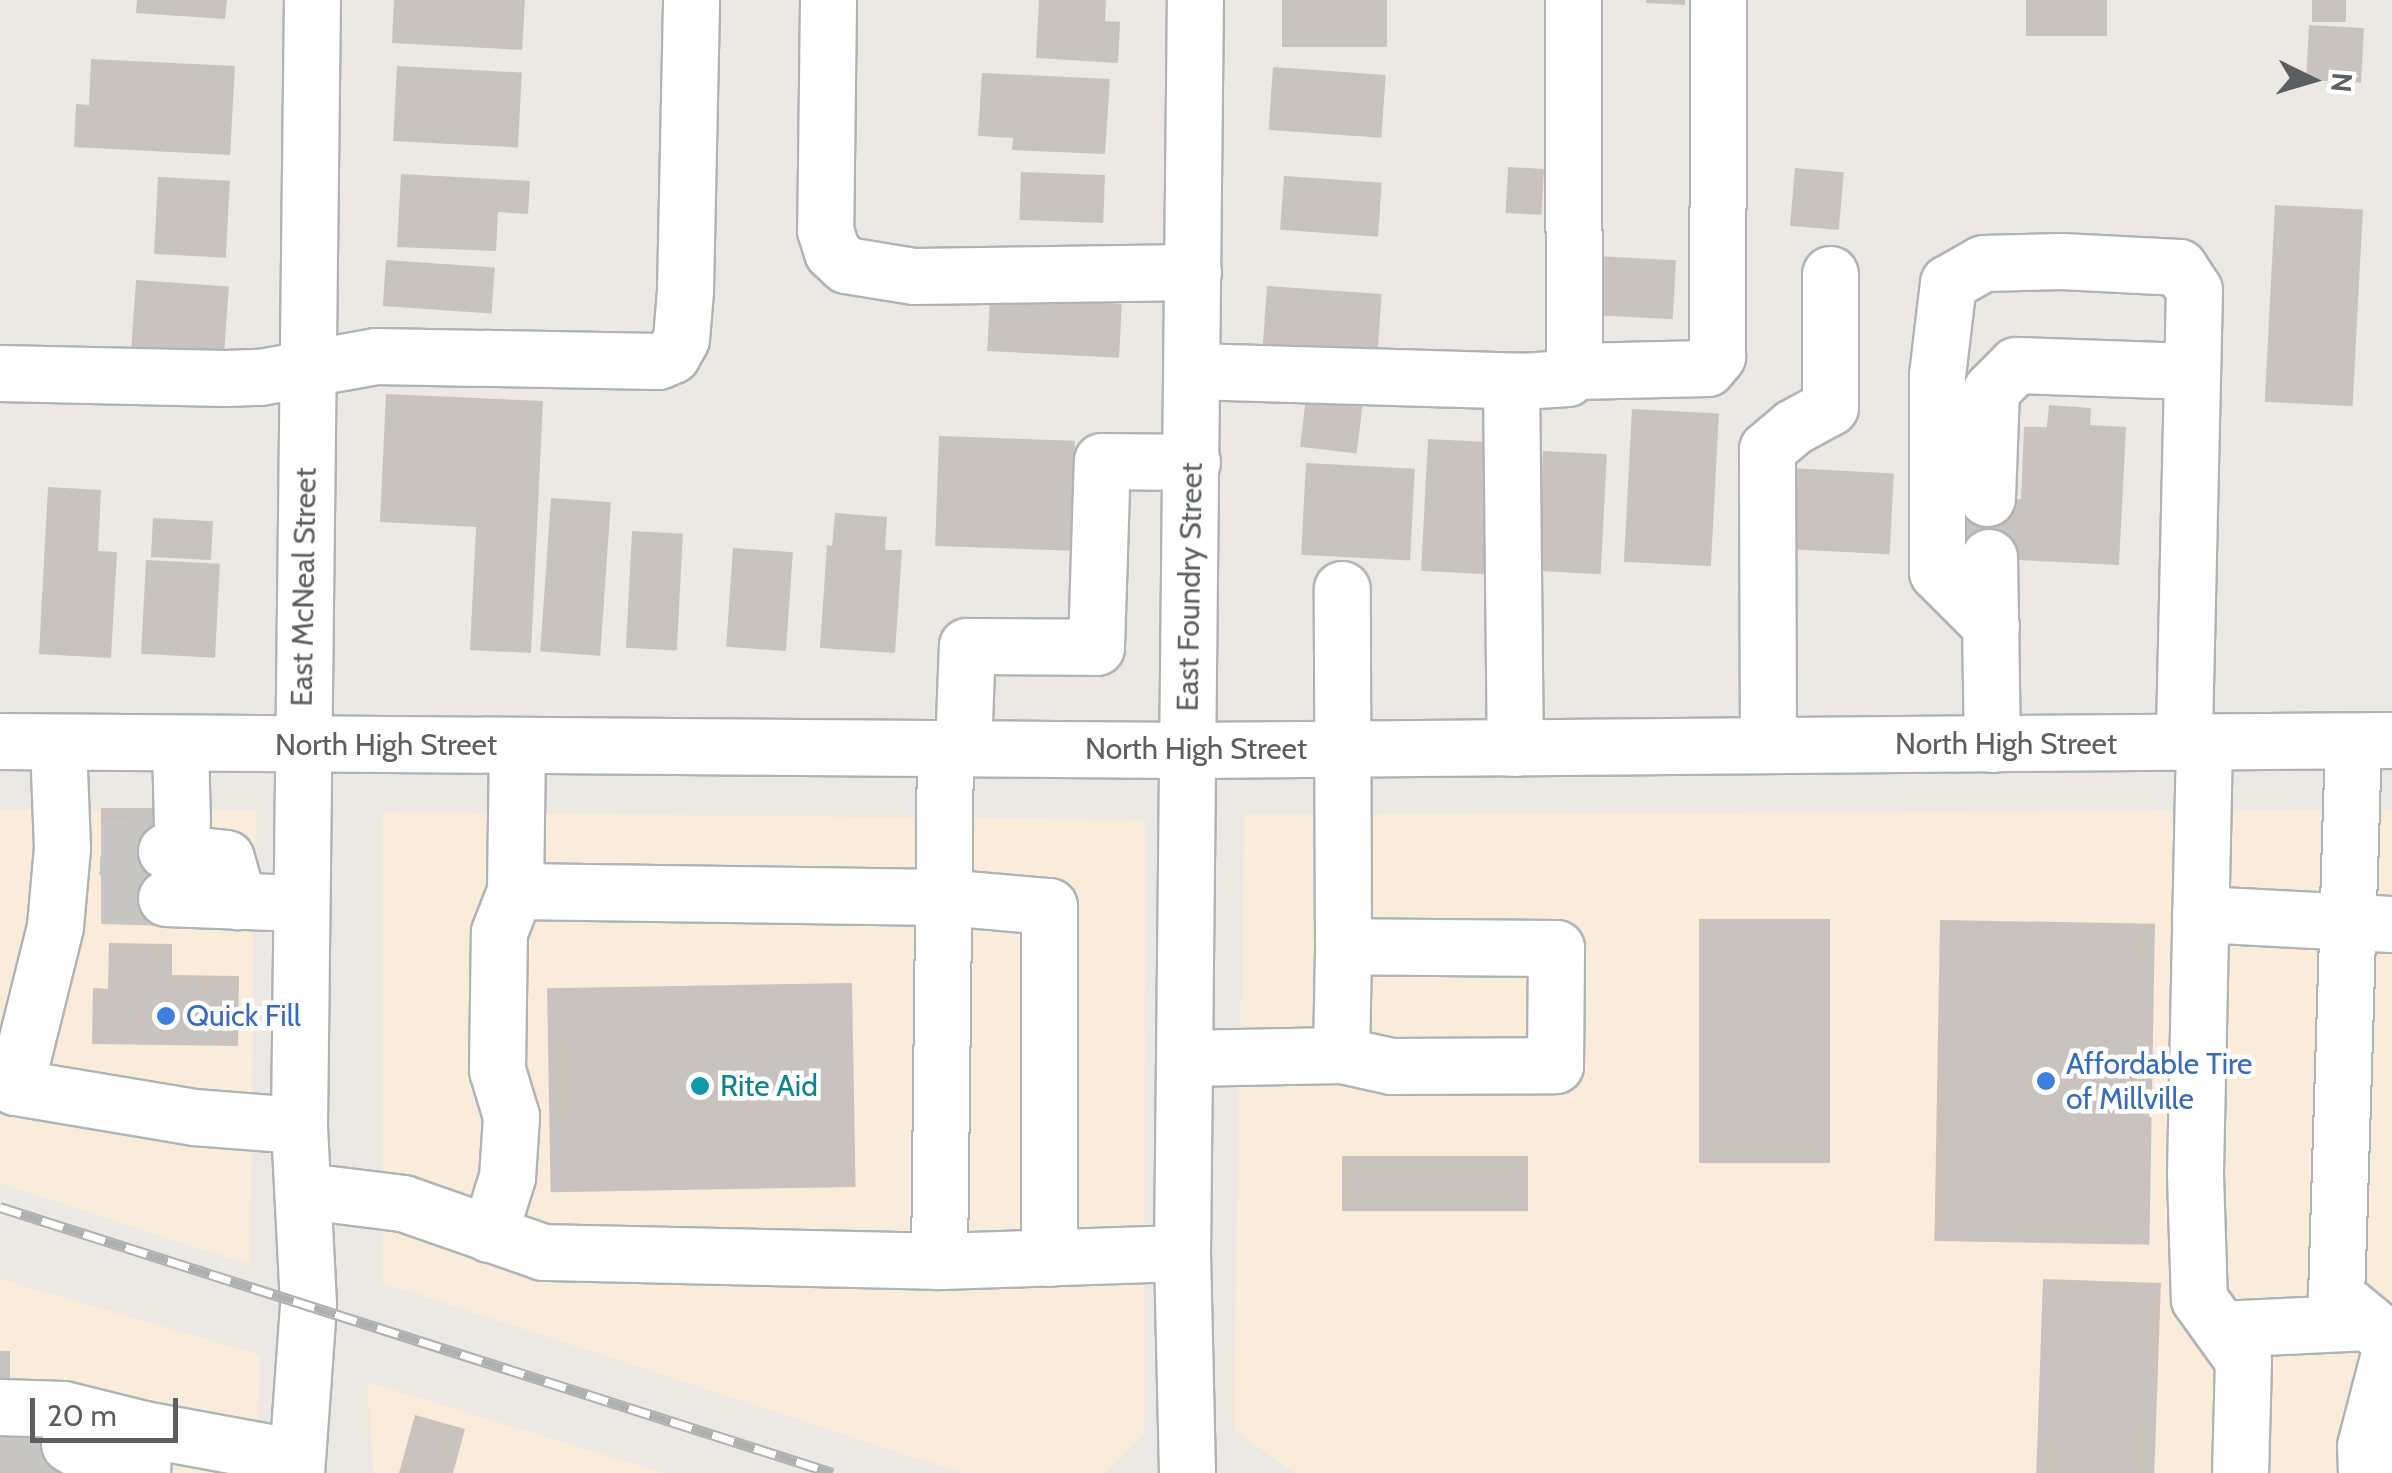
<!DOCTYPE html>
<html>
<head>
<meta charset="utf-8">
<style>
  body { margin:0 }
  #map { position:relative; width:2392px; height:1473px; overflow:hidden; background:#ece8e3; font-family:Cabin,sans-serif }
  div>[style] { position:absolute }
  .commercial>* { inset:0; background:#faecda }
  .building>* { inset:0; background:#c8c3bf; transform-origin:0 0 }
  .minor-tunnel>* { height:55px; margin-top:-27.5px; transform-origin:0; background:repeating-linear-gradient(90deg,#c8c6c3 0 55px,transparent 0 83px) }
  .roads { filter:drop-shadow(2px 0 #b0b4b7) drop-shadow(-2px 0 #b0b4b7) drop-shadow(0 2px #b0b4b7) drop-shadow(0 -2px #b0b4b7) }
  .minor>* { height:55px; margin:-27.5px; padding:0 27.5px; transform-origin:27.5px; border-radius:27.5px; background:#fff }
  .rail>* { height:11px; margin-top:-5.5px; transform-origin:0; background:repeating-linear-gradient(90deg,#fff 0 22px,#afb0b0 0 44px); box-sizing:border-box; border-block:2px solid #afb0b0 }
  .dots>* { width:28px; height:28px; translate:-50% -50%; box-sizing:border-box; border:5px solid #fff; border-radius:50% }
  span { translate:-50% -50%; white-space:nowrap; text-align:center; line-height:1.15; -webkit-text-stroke:9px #fff; paint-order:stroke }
  .street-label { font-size:30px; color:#5b5f62 }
  .shop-label { font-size:30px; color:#366cbe }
  .left { translate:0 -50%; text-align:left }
  .culture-label { font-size:30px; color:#0d838f }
  .north { position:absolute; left:2262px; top:30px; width:100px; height:100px; -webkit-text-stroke:8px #fff; paint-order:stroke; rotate:95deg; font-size:28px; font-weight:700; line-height:40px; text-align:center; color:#5b5f62 }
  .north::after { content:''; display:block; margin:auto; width:35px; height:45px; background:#5b5f62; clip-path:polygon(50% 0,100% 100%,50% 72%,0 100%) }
  .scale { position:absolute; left:30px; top:1398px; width:148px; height:45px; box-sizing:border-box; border:5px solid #5b5f62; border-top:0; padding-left:12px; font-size:30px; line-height:35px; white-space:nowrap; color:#5b5f62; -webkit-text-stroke:8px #fff; paint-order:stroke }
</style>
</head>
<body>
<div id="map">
  <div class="commercial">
    <i style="clip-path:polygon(0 810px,256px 811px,250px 1265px,0 1183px)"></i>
    <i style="clip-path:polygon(2392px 810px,2392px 1473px,1294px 1473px,1233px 1429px,1244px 815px)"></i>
    <i style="clip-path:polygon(383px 812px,1145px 820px,1144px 1436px,1105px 1473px,962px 1473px,383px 1283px)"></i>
    <i style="clip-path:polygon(0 1279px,260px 1355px,257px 1473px,0 1473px)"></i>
    <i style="clip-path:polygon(367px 1382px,663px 1473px,373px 1473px)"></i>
  </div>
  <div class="building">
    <i style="clip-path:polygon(137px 0,227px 0,225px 19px,136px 13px)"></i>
    <i style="clip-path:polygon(394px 0,525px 0,522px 50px,392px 43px)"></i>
    <i style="clip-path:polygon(1039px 0,1106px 0,1105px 21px,1120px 22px,1118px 63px,1036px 58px)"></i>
    <i style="left:1282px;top:0;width:105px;height:47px"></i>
    <i style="clip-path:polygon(1646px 0,1685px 0,1685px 5px,1646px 3px)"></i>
    <i style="left:2026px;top:0;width:81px;height:36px"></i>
    <i style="left:2312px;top:0;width:34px;height:22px"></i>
    <i style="left:2309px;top:25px;width:55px;height:55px;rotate:3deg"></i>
    <i style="clip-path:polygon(91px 59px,235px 66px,230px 155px,74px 147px,76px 104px,89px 105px)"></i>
    <i style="left:397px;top:66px;width:125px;height:75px;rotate:3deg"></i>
    <i style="left:1273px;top:67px;width:113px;height:63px;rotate:4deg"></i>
    <i style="clip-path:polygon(982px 73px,1110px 79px,1105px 154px,1012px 150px,1013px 138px,978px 136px)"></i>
    <i style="left:1508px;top:167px;width:36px;height:46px;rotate:3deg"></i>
    <i style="left:1795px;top:168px;width:49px;height:58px;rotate:5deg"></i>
    <i style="left:1021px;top:172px;width:84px;height:48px;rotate:2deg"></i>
    <i style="clip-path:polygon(401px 174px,530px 181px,528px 214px,498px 212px,496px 251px,397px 247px)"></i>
    <i style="left:1284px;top:176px;width:98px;height:54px;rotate:4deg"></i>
    <i style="left:158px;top:177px;width:72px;height:77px;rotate:3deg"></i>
    <i style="left:2275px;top:205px;width:88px;height:197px;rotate:3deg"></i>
    <i style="left:1595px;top:256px;width:81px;height:59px;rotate:3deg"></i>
    <i style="left:386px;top:260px;width:109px;height:46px;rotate:4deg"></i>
    <i style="left:136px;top:280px;width:93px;height:71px;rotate:4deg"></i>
    <i style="left:1267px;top:286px;width:115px;height:61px;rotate:4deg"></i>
    <i style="left:990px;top:297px;width:132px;height:54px;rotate:3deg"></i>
    <i style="clip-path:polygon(386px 394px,543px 401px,531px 653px,470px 650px,476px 527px,380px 522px)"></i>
    <i style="left:1306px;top:398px;width:57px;height:49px;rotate:7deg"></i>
    <i style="clip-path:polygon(2049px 405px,2091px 408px,2090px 425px,2126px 427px,2119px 565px,1959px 557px,1961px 496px,2021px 499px,2024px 427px,2047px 427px)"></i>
    <i style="left:1632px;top:409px;width:87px;height:153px;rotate:3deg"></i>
    <i style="left:939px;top:436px;width:136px;height:110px;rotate:2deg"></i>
    <i style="left:1428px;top:439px;width:69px;height:132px;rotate:3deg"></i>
    <i style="left:1543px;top:451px;width:64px;height:120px;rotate:3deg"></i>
    <i style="left:1306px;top:463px;width:109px;height:92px;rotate:3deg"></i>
    <i style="left:1790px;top:468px;width:104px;height:81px;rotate:3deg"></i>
    <i style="clip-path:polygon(48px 487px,101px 490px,98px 551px,117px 552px,111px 658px,39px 654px)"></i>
    <i style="left:551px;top:498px;width:60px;height:154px;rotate:4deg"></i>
    <i style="clip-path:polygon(835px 513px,887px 517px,885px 550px,902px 550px,895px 653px,820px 648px,827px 545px,832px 546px)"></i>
    <i style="left:153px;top:518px;width:60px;height:39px;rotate:3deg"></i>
    <i style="left:632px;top:531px;width:51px;height:117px;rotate:3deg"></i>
    <i style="left:733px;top:548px;width:60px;height:99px;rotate:4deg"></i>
    <i style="left:146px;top:560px;width:74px;height:94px;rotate:3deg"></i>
    <i style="left:101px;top:808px;width:65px;height:113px"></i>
    <i style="left:1830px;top:919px;width:244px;height:131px;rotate:90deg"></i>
    <i style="left:1940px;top:920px;width:215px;height:321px;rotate:1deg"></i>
    <i style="clip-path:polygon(109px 943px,172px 944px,172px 975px,239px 976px,238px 1046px,92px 1044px,93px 988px,108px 989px)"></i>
    <i style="left:852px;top:983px;width:204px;height:305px;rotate:89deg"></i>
    <i style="left:1342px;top:1156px;width:186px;height:55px"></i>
    <i style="left:2043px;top:1279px;width:118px;height:194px;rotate:2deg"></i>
    <i style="left:0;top:1351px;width:10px;height:52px"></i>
    <i style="clip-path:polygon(415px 1415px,465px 1429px,453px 1473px,399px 1473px)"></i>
    <i style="left:74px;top:1416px;width:57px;height:74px;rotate:90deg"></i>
  </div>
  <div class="minor-tunnel">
    <i style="left:101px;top:847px;width:65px;rotate:3.5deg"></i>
    <i style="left:102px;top:896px;width:64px;rotate:1.8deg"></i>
    <i style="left:0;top:1443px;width:69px;rotate:0.8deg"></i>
  </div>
  <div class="roads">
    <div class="minor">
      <i style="left:828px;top:0;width:230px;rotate:90.7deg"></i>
      <i style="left:825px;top:230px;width:23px;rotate:72deg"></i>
      <i style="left:832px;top:252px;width:19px;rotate:43deg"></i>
      <i style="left:846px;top:265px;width:69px;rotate:9.2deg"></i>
      <i style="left:914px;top:276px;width:279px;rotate:-0.8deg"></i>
      <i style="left:1192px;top:371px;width:330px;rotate:1.7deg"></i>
      <i style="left:1522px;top:381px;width:45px;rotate:-3.8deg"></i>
      <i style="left:1567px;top:378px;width:10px;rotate:-45deg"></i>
      <i style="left:1574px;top:371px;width:371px;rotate:-90.2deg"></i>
      <i style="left:1574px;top:371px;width:133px;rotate:-1.3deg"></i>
      <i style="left:1707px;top:368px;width:16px;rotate:-50deg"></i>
      <i style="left:1717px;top:356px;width:356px;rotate:-89.8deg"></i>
      <i style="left:0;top:373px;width:225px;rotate:1.3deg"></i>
      <i style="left:225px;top:378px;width:35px;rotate:-2deg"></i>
      <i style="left:260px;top:377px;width:117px;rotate:-10.3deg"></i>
      <i style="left:375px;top:356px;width:283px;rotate:1deg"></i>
      <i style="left:658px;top:361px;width:15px;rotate:-23deg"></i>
      <i style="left:672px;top:355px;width:18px;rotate:-61deg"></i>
      <i style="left:681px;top:339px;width:49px;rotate:-85.3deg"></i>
      <i style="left:685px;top:290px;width:290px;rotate:-88.8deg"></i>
      <i style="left:1511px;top:381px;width:367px;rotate:89.4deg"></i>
      <i style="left:1987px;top:498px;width:108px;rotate:-87.9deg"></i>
      <i style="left:1991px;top:390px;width:35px;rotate:-45deg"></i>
      <i style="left:2016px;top:365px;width:175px;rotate:2deg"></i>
      <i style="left:1989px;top:557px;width:187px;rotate:89.1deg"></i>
      <i style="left:1991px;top:626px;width:76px;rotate:-135deg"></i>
      <i style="left:1937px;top:572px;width:197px;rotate:-90deg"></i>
      <i style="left:1937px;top:375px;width:93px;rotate:-83.2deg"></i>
      <i style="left:1948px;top:283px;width:40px;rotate:-29.7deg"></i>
      <i style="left:1983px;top:263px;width:78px;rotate:-1.5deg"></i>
      <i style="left:2061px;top:261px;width:118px;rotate:2.9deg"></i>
      <i style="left:2179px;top:267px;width:27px;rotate:57deg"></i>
      <i style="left:2194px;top:290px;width:453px;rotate:91.3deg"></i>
      <i style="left:0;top:741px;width:1189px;rotate:0.43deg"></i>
      <i style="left:1189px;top:750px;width:1203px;rotate:-0.48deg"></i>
      <i style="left:2353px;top:741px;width:555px;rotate:91.75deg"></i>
      <i style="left:2336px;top:1296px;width:72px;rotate:39.4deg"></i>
      <i style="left:2204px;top:742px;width:433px;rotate:91.2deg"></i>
      <i style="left:2195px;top:1175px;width:124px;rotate:88.2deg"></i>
      <i style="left:2199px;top:1299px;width:75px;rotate:54.2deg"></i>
      <i style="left:2243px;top:1360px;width:113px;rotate:91.5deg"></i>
      <i style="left:180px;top:743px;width:80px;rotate:88.6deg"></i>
      <i style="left:1768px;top:745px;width:296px;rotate:-90.2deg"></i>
      <i style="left:1767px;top:449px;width:34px;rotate:-40deg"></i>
      <i style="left:1793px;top:427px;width:42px;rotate:-28.4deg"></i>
      <i style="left:1830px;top:407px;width:133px;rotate:-90deg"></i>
      <i style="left:517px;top:746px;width:145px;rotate:90.8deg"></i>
      <i style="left:515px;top:891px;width:428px;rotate:0.8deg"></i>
      <i style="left:943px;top:897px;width:106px;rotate:4.9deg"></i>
      <i style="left:1049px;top:906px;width:352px;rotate:90deg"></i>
      <i style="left:963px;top:748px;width:102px;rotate:-87.8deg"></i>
      <i style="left:967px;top:646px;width:129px;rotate:0.4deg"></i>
      <i style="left:1096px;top:647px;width:186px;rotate:-88.2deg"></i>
      <i style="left:1102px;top:461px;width:90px;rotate:0.6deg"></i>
      <i style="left:166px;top:851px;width:60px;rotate:6.7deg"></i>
      <i style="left:226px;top:858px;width:45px;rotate:74.4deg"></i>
      <i style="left:166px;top:898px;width:134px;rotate:2.1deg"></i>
      <i style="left:2200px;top:914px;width:192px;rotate:3deg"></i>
      <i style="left:1341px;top:1055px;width:109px;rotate:-88.9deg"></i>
      <i style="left:1184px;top:1058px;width:157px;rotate:-1.1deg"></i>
      <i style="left:1341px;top:1055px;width:51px;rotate:12.4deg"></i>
      <i style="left:1391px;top:1066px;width:164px;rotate:-0.3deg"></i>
      <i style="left:1555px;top:1065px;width:117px;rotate:-89.5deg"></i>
      <i style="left:1556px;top:948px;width:213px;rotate:-179.5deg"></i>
      <i style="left:1343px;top:946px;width:357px;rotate:-90.2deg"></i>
      <i style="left:0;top:1078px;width:17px;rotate:31deg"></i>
      <i style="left:15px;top:1087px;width:181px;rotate:9.5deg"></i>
      <i style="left:194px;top:1117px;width:105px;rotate:4.4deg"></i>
      <i style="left:15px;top:1087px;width:166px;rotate:-76deg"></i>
      <i style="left:55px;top:926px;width:78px;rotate:-84.9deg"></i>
      <i style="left:62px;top:848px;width:106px;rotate:-92.2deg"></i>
      <i style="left:306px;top:1191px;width:98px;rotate:7.1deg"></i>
      <i style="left:403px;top:1203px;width:148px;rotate:19.3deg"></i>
      <i style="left:543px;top:1252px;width:396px;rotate:1.3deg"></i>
      <i style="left:939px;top:1261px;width:513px;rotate:-89.33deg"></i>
      <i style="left:489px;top:1234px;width:60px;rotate:-72.5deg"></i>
      <i style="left:507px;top:1177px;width:61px;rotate:-86.2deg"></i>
      <i style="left:511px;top:1116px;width:48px;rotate:-106.9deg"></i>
      <i style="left:497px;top:1070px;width:138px;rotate:-89.2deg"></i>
      <i style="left:499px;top:932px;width:44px;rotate:-68.7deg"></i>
      <i style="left:939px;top:1261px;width:243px;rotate:-1.9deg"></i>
      <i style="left:2221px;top:1329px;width:146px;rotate:-2.7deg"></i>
      <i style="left:0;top:1407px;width:63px;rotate:1.8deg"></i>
      <i style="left:63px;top:1409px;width:83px;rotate:13.9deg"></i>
      <i style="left:69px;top:1444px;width:59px;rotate:29.6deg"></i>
      <i style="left:142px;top:1473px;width:44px;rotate:-87.4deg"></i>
      <i style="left:144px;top:1429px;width:155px;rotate:10.4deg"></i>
      <i style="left:296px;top:1473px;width:169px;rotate:-85.9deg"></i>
      <i style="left:308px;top:1304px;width:179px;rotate:-92.9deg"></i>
      <i style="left:299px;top:1125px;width:1125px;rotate:-89.34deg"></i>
      <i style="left:1187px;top:1473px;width:220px;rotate:-91.3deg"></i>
      <i style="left:1182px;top:1253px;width:1253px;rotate:-89.41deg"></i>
      <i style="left:2366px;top:1473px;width:27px;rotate:-92deg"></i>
      <i style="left:2365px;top:1446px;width:107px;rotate:-75.4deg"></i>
    </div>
  </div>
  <div class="rail">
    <i style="left:0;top:1207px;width:874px;rotate:17.71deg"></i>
  </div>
  <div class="dots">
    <i style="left:166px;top:1016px;background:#3f7fe0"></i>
    <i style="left:2046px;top:1081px;background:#3f7fe0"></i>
    <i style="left:700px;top:1086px;background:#0f9aa8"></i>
  </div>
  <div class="street-label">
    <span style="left:304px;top:587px;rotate:-89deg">East McNeal Street</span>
    <span style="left:1190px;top:587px;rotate:-89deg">East Foundry Street</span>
    <span style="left:2006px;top:744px">North High Street</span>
    <span style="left:386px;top:745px">North High Street</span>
    <span style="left:1196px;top:749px">North High Street</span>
  </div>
  <div class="shop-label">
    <span class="left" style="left:186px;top:1016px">Quick Fill</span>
    <span class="left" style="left:2066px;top:1081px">Affordable Tire<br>of Millville</span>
  </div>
  <div class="culture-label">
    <span class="left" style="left:720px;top:1086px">Rite Aid</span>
  </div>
  <div class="north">N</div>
  <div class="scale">20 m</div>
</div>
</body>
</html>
